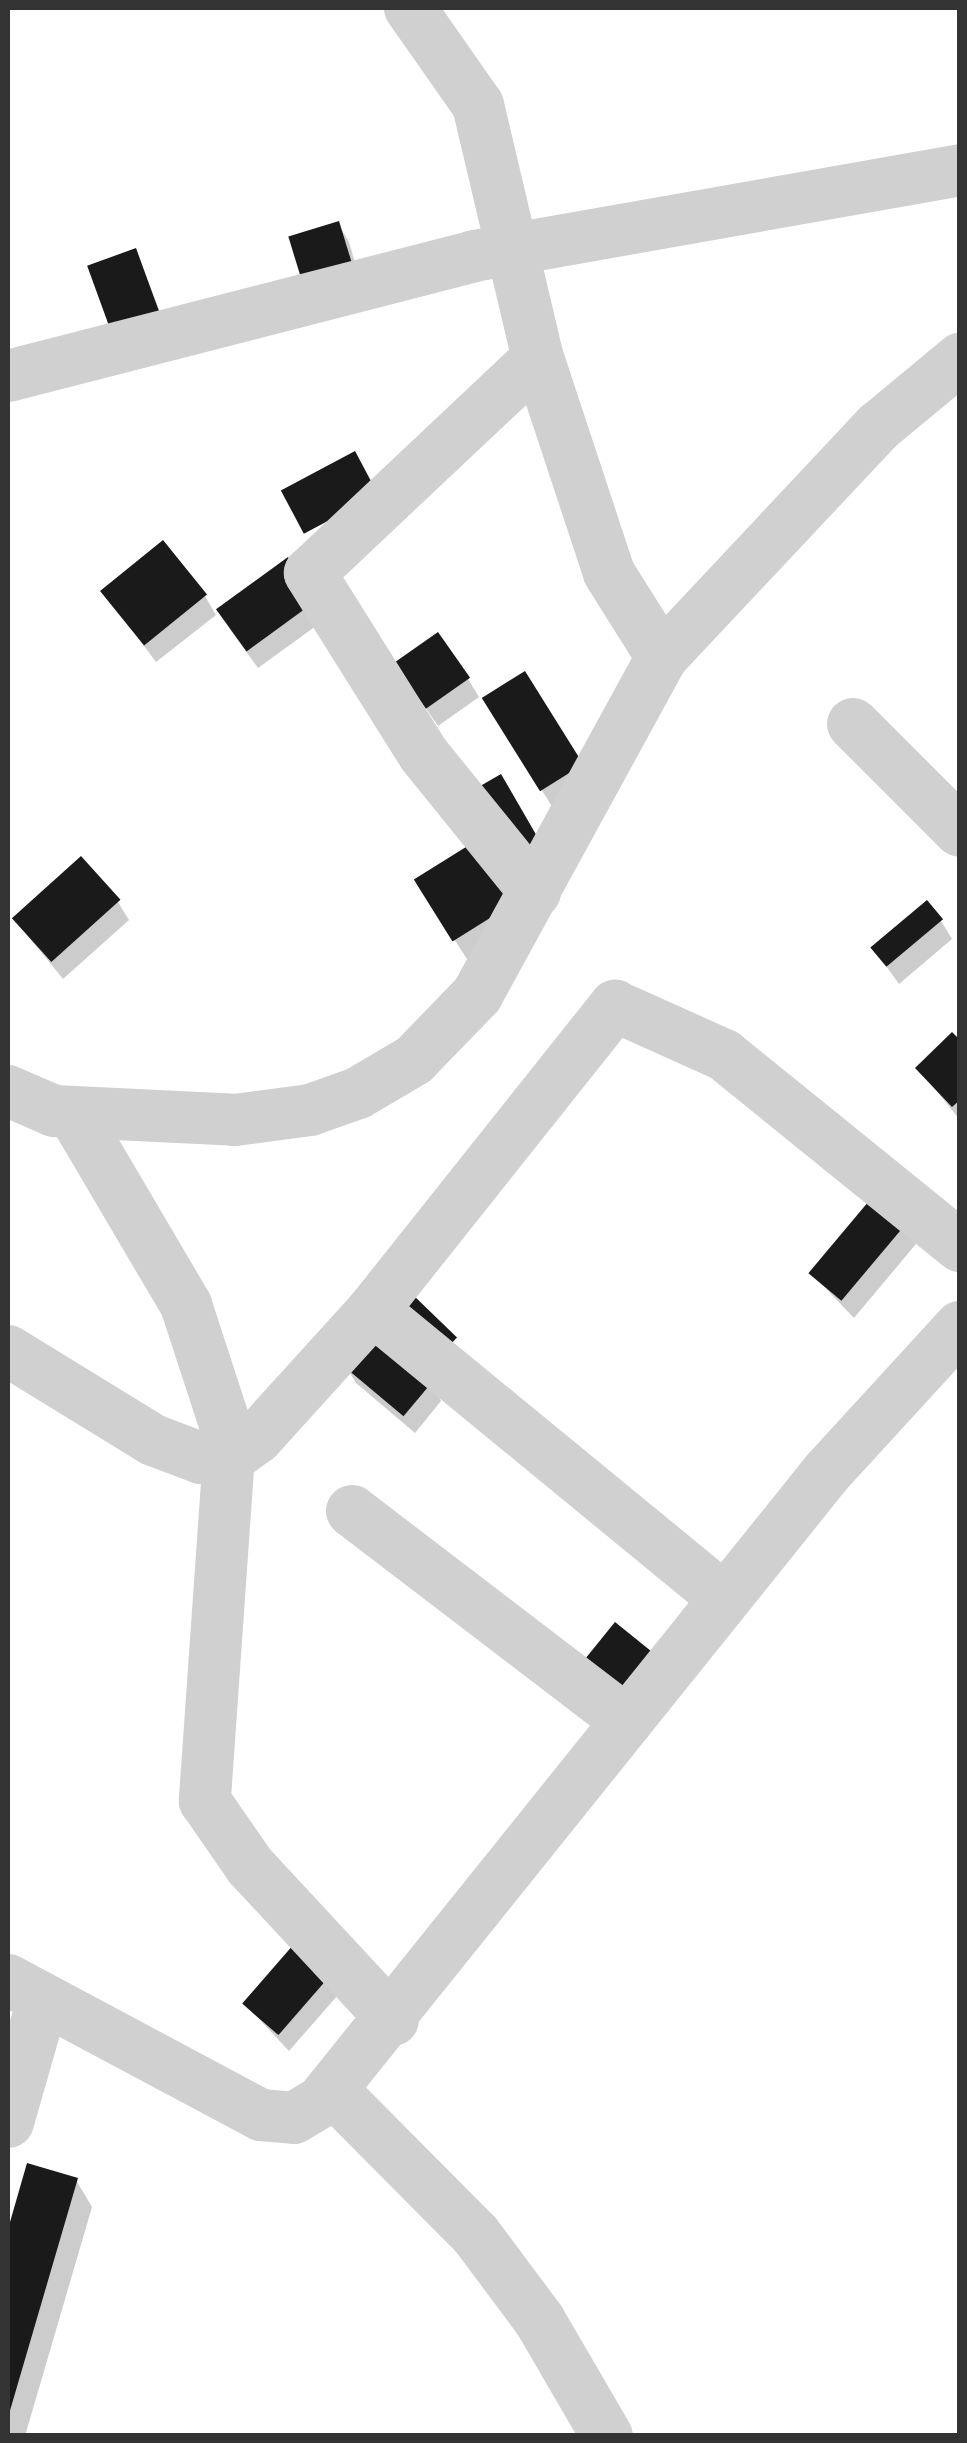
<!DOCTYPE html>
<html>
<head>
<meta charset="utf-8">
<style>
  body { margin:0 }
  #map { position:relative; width:967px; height:2443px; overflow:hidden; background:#fff; font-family:"Noto Sans",sans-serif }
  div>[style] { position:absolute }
  .shadow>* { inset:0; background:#0003 }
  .building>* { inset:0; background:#1a1a1a; transform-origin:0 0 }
  .minor>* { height:52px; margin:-26px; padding:0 26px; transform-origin:26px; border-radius:26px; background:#d0d0d0 }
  span { translate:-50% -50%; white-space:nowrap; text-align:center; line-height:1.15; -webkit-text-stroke:10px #fff; paint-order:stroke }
  .frame { position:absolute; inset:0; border:10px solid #333; pointer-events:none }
</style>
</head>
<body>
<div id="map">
  <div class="shadow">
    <i style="clip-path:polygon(338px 224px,349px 242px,364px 293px,291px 238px)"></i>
    <i style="clip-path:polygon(135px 251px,171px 338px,127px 355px)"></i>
    <i style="clip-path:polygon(288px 560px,327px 618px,258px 668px,229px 628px)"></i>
    <i style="clip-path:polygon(103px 591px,205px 596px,216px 615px,156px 662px)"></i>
    <i style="clip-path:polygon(468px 679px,479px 697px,438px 726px,408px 682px)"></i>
    <i style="clip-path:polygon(496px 717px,581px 765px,553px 808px)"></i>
    <i style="clip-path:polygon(428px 899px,521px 924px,467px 959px)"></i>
    <i style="clip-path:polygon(118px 902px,129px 920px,63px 979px,15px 920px)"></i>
    <i style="clip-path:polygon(941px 921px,952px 939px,899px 984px,874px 949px)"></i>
    <i style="clip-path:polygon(960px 1044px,960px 1120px,918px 1068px)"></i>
    <i style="clip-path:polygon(875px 1199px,916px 1244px,854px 1318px,812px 1274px)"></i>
    <i style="clip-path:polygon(345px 1365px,431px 1382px,441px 1401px,415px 1433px,356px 1383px)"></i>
    <i style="clip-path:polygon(294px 1947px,338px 1995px,289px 2051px,245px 2004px)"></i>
    <i style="clip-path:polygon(29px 2166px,76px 2180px,92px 2207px,25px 2436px,8px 2436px,8px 2238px)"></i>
  </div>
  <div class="building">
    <i style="left:339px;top:221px;width:55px;height:53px;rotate:73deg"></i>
    <i style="left:136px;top:248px;width:76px;height:52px;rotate:70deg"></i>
    <i style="left:355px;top:451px;width:49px;height:84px;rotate:62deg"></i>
    <i style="left:163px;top:540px;width:70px;height:81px;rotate:51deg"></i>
    <i style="left:288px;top:557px;width:52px;height:89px;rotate:54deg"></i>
    <i style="left:438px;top:632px;width:56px;height:54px;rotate:55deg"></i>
    <i style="left:525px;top:671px;width:110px;height:51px;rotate:58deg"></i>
    <i style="left:501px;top:774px;width:89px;height:30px;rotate:60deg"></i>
    <i style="left:474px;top:842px;width:73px;height:71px;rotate:58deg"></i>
    <i style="left:81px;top:856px;width:59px;height:93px;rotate:48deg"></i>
    <i style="left:927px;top:900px;width:25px;height:74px;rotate:50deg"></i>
    <i style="clip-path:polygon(952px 1032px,960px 1040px,960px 1100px,952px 1107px,915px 1068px)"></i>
    <i style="left:874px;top:1195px;width:43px;height:102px;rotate:40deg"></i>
    <i style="left:411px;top:1293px;width:64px;height:29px;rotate:44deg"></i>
    <i style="left:371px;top:1329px;width:81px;height:46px;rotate:40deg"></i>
    <i style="left:615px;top:1622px;width:53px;height:66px;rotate:39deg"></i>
    <i style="left:294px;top:1944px;width:48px;height:79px;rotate:41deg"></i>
    <i style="clip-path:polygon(27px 2163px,78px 2178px,9px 2414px,8px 2229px)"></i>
  </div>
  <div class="minor">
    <i style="left:410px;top:8px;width:118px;rotate:55deg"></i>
    <i style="left:478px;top:105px;width:260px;rotate:76.7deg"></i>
    <i style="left:538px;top:358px;width:226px;rotate:71.7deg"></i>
    <i style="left:609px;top:573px;width:99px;rotate:57.8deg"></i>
    <i style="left:8px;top:376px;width:481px;rotate:-14.4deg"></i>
    <i style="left:474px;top:256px;width:494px;rotate:-10deg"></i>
    <i style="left:853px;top:724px;width:151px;rotate:45deg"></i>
    <i style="left:535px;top:892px;width:176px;rotate:-129deg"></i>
    <i style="left:424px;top:755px;width:215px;rotate:-122.1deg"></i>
    <i style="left:310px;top:573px;width:313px;rotate:-43.3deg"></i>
    <i style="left:8px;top:1091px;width:50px;rotate:23.5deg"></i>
    <i style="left:54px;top:1111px;width:181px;rotate:2.8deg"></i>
    <i style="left:235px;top:1120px;width:76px;rotate:-7.6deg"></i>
    <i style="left:310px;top:1110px;width:51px;rotate:-19.5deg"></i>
    <i style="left:358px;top:1093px;width:65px;rotate:-30.5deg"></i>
    <i style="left:414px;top:1060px;width:91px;rotate:-45.9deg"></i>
    <i style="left:477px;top:995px;width:385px;rotate:-61.3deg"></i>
    <i style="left:662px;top:657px;width:316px;rotate:-46.8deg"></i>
    <i style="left:878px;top:427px;width:107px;rotate:-39.7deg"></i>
    <i style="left:73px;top:1113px;width:223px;rotate:59.5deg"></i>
    <i style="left:186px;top:1305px;width:142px;rotate:71.9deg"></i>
    <i style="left:230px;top:1440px;width:362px;rotate:94deg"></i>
    <i style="left:205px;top:1801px;width:79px;rotate:55.3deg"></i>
    <i style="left:250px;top:1866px;width:210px;rotate:47.1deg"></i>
    <i style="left:373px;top:1310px;width:454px;rotate:39.4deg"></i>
    <i style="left:8px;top:1351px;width:170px;rotate:31.5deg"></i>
    <i style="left:153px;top:1440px;width:51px;rotate:20.6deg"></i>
    <i style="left:201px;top:1458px;width:31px;rotate:-4deg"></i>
    <i style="left:232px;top:1456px;width:31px;rotate:-36deg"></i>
    <i style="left:257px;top:1438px;width:173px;rotate:-47.8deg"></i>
    <i style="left:373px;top:1310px;width:389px;rotate:-51.5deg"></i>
    <i style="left:615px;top:1006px;width:120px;rotate:24.2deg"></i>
    <i style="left:724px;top:1055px;width:304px;rotate:39deg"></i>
    <i style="left:352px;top:1511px;width:346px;rotate:37.4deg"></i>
    <i style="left:8px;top:1980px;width:287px;rotate:28.1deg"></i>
    <i style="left:261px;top:2115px;width:33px;rotate:5deg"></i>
    <i style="left:294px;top:2118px;width:31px;rotate:-31deg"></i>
    <i style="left:321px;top:2102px;width:808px;rotate:-51.23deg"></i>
    <i style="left:827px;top:1472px;width:197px;rotate:-47.5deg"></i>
    <i style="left:332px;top:2090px;width:204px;rotate:45.2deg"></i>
    <i style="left:476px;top:2235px;width:107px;rotate:53.3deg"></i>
    <i style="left:540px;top:2321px;width:133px;rotate:59.8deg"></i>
    <i style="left:8px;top:2122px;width:127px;rotate:-74deg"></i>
  </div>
  <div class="frame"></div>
</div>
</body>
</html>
